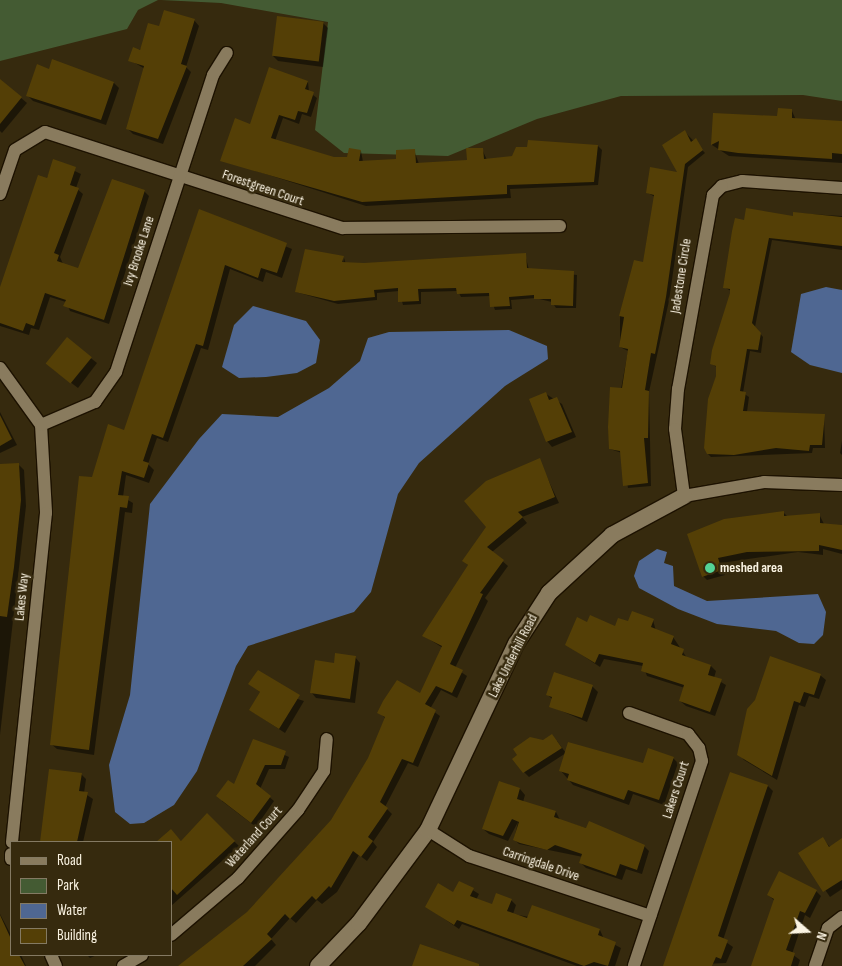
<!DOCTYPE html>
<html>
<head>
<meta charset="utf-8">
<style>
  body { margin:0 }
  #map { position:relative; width:842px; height:966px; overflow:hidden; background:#362a0e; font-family:"Sofia Sans Condensed",sans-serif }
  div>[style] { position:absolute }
  .green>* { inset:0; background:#445b33 }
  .water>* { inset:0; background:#4f6792 }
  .shadow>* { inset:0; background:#0007 }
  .building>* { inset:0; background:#543f06; transform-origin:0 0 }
  .roads { filter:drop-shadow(1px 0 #1d1200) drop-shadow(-1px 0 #1d1200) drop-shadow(0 1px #1d1200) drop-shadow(0 -1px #1d1200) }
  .minor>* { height:12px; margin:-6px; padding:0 6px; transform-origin:6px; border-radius:6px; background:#897b5e }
  .tertiary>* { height:16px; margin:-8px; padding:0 8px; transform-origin:8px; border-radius:8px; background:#897b5e }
  .dots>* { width:14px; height:14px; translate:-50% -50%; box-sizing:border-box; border:2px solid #362a0e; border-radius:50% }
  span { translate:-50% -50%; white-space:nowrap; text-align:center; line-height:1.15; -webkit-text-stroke:5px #362a0e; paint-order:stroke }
  .street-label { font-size:14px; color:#faf3e2 }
  .poi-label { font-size:14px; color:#faf3e2; font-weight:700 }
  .left { translate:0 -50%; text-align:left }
  .legend { position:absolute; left:10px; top:841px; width:162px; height:115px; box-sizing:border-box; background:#362a0e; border:1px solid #847a63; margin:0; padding:6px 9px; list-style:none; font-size:15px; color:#faf3e2 }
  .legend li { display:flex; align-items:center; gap:10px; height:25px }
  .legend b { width:25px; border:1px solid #847a63 }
  .north { position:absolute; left:782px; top:906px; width:50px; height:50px; -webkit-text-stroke:4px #362a0e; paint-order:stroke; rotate:109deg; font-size:14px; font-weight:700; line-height:20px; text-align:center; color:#faf3e2 }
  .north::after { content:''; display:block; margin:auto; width:18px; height:22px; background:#faf3e2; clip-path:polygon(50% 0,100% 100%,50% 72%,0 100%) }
</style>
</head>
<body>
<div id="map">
  <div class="green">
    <i style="clip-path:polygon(0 0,158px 0,138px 10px,127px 29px,0 61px)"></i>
    <i style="clip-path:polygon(161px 0,842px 0,842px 101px,803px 95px,621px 96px,537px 119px,448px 156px,344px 153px,315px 130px,328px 22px,221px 3px)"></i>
  </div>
  <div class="water">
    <i style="clip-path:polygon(826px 287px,842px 290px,842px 373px,810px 365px,791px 352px,801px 294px)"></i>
    <i style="clip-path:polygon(253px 306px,306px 321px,320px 340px,316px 363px,297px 373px,266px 377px,239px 378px,222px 367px,234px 325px)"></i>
    <i style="clip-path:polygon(509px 330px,547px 346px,548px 359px,505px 386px,419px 463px,398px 494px,371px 592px,354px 612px,248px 646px,236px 666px,197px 771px,174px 805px,144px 823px,130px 824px,115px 812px,109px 765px,130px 695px,150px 504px,199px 439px,222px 414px,278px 417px,329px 388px,360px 361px,368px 338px,389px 332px)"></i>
    <i style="clip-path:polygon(657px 549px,667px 552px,664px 563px,673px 566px,674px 586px,707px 601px,818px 594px,826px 612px,823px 635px,814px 644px,799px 643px,776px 631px,717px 624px,678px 609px,639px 588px,634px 576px,639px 561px)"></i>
  </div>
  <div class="shadow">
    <i style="clip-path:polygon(194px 20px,199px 26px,186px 67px,191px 72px,163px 144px,133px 134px,127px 128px,145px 69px,130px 60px,160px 28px)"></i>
    <i style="clip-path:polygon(323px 23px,328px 28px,323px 67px,278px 61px,273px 56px)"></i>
    <i style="clip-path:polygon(50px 70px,114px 83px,119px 88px,106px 125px,33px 101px,27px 95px)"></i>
    <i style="clip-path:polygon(0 80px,27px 103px,2px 133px,0 131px)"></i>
    <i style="clip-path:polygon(308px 82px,309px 92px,317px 98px,311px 117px,302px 114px,299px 124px,283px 118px,275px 141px,333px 158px,348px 158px,350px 149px,361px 151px,363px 162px,397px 160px,414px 150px,419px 164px,468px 161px,482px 149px,487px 160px,598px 146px,602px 150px,598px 185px,510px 189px,511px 198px,366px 206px,222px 160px,250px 125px)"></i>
    <i style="clip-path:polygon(792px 111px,796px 120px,842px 122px,842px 163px,729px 156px,712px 145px,714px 115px,778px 118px)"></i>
    <i style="clip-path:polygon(685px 132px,705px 153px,688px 167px,669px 301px,649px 392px,651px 486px,628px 488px,622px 453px,610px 449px,628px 351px,620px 347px,620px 316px,644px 263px,655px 197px,648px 193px,680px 174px)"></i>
    <i style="clip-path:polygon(54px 161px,81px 174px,76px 188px,83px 194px,60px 257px,63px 264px,79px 269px,144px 191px,149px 196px,109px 324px,70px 311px,66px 302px,50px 297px,39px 330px,31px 328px,29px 335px,0 326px,0 291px)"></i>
    <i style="clip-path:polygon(200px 211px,292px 249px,282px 278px,266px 272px,263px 282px,230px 269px,208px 350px,201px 348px,168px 442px,157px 438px,148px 464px,154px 470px,149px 483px,126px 475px,123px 497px,133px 503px,132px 513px,125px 512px,94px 755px,57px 749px,51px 744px,92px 478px,125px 431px)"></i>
    <i style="clip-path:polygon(794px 213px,842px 216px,842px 250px,772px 240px,755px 327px,763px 337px,761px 353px,750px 351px,743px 393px,749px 397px,747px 412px,824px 415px,825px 448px,813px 448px,812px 453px,711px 457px,708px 454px,718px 368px,712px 364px,731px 291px,724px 287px,745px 221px,794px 217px)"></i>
    <i style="clip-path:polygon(306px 250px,343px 257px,342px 269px,344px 258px,346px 264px,364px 264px,525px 254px,529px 270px,577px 275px,576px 308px,556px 308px,552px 302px,535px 298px,511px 300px,512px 309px,495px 310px,490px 296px,461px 297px,458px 291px,421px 292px,421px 304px,403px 305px,399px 291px,377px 293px,377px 300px,338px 304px,296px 292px)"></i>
    <i style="clip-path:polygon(67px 339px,97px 363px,78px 388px,53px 369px)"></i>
    <i style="clip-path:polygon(546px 394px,562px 404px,576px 437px,552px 447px,547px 441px)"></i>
    <i style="clip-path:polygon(0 412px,17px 445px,0 453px)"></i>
    <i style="clip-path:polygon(842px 441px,842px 455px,840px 453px)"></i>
    <i style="clip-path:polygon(539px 460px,559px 503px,522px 517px,527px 523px,492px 552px,508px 566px,485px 598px,488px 601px,455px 668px,467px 676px,457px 698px,441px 690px,430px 709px,440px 716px,418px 767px,408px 763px,385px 807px,392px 814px,373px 842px,377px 847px,367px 861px,359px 855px,337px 892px,322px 904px,317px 900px,296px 923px,290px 918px,271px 939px,276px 945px,255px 966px,185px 966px,248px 913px,332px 821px,369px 759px,385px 718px,379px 712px,421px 695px,443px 648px,424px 636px,469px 566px,463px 561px)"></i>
    <i style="clip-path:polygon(19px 465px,24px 470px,26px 506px,0 735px,0 466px)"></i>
    <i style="clip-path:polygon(784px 513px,788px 517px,819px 514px,824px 524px,842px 526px,842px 554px,823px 549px,823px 555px,798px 552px,721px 563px,725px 575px,707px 580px,703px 576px,688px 535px)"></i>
    <i style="clip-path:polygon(653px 620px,656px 631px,673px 637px,687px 658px,711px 666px,716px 671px,714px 678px,726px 685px,715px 716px,686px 706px,680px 701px,685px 688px,647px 676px,643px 666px,604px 659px,600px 667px,567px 645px,587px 623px,616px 628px)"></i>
    <i style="clip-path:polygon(355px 657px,360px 663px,355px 703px,316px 698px,311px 692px,335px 664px)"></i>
    <i style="clip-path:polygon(820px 675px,826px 680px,819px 699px,809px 696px,805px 707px,799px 705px,777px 780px,744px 760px,739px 754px)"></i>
    <i style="clip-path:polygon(250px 684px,304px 701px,285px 733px,250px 710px,261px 693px)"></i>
    <i style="clip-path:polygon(592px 686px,598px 692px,587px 722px,550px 706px,553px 700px,548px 695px)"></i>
    <i style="clip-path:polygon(254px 741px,289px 757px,285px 769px,269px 769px,260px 789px,274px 801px,256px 827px,222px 801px,235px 786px)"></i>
    <i style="clip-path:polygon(543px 741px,557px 741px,566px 753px,643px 764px,673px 758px,678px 763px,664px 805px,633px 794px,629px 805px,573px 785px,561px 771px,566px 753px,529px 777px,524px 772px)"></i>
    <i style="clip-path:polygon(50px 770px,81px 774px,86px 779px,84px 793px,93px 799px,83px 842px,41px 842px)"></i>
    <i style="clip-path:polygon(499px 782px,520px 789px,525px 795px,523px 802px,556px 812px,560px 820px,644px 846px,649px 851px,642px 874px,626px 869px,622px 880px,586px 868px,581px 863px,583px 857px,519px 844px,514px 839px,518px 822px,508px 841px,489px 834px,483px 829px)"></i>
    <i style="clip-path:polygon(768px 786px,773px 791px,723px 940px,733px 947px,726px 963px,665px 966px)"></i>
    <i style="clip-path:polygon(207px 815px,239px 846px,171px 906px,171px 842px,158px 842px,171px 831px,182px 842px)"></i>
    <i style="clip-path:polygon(823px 839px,830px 847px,842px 846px,842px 889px,830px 897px,800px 853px)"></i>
    <i style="clip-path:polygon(460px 882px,479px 894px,476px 900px,493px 906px,511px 900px,516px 905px,513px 914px,600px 930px,604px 939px,621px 948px,615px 966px,577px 966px,462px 924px,459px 929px,427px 907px,454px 893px)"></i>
    <i style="clip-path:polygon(816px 891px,821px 896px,810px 918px,805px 915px,792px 954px,800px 960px,798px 966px,743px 966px,752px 966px,775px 901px,768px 895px)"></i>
    <i style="clip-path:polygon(0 914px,11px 935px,11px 955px,21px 955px,26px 966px,0 966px)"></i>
    <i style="clip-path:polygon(87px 955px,97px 955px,90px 958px)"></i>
  </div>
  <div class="building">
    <i style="clip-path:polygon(164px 10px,195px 19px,181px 64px,187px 66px,158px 139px,126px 129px,144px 66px,128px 61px,133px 47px,140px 50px,148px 23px,159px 26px)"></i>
    <i style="left:277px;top:16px;width:47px;height:40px;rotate:7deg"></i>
    <i style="clip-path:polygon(52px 59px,114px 82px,101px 120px,26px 96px,37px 64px,49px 69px)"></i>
    <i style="clip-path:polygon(269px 67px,308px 81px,305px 89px,314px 92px,307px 113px,298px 111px,295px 120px,279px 115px,271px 138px,334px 157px,347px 157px,349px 148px,361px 150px,359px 161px,396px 159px,396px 150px,415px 149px,416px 163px,467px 160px,466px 148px,483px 148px,484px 159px,512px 156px,516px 147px,527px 147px,528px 140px,598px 145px,594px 182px,507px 185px,507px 194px,362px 202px,220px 161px,235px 118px,250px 124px)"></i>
    <i style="clip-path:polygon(0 79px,22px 97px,0 124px)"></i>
    <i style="clip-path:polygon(778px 108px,792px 109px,792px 118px,842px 121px,842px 154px,832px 153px,832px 159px,738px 153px,718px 150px,719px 141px,711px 145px,713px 113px,777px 116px)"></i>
    <i style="clip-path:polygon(685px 130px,691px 142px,696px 138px,703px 150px,685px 164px,666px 297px,655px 354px,651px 353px,645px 390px,649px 391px,648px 438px,644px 438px,648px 483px,623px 486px,620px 451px,609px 449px,608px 427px,610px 387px,622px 388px,628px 349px,619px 347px,624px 317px,619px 316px,634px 260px,643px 262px,654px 195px,646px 193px,650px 167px,677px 172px,662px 145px)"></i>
    <i style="clip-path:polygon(53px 159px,76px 167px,70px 185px,79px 188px,54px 253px,59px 255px,57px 261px,78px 268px,112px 179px,145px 190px,104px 320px,63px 306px,66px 300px,45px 293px,34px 326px,26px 323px,23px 331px,0 323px,0 287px,38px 175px,47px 178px)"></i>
    <i style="clip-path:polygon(746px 208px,793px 216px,793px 212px,842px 217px,842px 246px,769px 238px,752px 323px,761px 333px,758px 350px,747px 349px,740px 391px,746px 392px,743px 411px,825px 414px,822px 445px,810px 445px,809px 451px,776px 448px,734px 455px,707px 454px,704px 448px,708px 399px,716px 376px,716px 366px,710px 364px,712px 350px,730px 293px,730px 289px,723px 288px,732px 231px,735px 218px,744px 220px)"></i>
    <i style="clip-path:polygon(199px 209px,287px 243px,277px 273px,261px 268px,258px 278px,225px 265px,203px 346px,196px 344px,163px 438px,152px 434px,143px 461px,149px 463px,144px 478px,122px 471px,118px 495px,129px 496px,127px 508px,120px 507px,89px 750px,50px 745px,79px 476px,92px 477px,108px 424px,124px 430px)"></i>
    <i style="clip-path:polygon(305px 249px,344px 256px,342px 262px,364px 263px,526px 253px,527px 268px,574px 271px,573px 306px,551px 305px,551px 299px,534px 299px,534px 295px,509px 297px,510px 306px,490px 307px,489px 293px,457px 294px,456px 288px,418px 289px,419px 301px,398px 302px,398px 288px,374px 290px,375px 297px,334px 301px,295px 292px)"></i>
    <i style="left:67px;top:337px;width:32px;height:34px;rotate:39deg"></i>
    <i style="clip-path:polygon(546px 392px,549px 400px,557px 397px,572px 432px,546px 442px,529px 399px)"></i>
    <i style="clip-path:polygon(0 415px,12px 439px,0 446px)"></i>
    <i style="clip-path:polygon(540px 458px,555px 497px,518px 512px,523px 517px,487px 547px,504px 560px,480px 593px,483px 594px,450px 664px,463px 670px,452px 693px,436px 686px,425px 704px,436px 710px,413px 763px,402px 759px,380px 802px,388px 808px,368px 837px,373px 841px,361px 857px,353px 851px,331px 888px,329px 886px,316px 900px,312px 896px,290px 919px,285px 914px,267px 934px,272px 939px,243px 966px,178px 966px,247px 912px,331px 820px,368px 758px,385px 717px,377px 713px,383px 701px,397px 680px,420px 693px,442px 646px,422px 636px,468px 565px,462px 561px,486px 527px,464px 501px,486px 481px)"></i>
    <i style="clip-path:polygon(19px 463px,21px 500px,14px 567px,7px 617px,0 616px,0 464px)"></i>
    <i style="clip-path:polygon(784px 511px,784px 516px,820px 513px,820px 523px,842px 525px,842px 550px,819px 545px,819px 551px,747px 552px,718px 558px,722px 570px,702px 577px,687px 534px,724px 519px)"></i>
    <i style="clip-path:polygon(632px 611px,654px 619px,651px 627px,674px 636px,671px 644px,684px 649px,682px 655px,711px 665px,708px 675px,722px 679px,710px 712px,679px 701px,684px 685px,641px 671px,643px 663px,599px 654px,595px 663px,565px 645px,577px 617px,587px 622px,590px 615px,615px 626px,618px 618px,628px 621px)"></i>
    <i style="clip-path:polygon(335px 653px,356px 656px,350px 699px,310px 693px,315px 660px,334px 663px)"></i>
    <i style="clip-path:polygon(770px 656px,821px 674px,814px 695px,804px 692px,800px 703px,794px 701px,772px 776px,737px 755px,747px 709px,755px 700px)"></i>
    <i style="clip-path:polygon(258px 670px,300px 695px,279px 729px,249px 710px,260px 692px,248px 684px)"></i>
    <i style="clip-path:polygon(554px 672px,593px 685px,582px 718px,549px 707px,552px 697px,546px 695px)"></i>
    <i style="clip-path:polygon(552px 734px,562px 748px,523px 773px,512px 759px,517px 755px,513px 749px,530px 737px,543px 740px)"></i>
    <i style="clip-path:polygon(253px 739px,286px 751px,281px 765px,265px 765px,256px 784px,271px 796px,251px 823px,216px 796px,228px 780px,234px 784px)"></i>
    <i style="clip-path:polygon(568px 742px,643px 763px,648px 748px,674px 757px,659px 800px,628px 790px,624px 800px,567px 780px,569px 774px,559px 771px)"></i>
    <i style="clip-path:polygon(49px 769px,82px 773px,79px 791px,88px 792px,77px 842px,40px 842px)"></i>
    <i style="clip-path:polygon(730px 772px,768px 785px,718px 936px,728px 940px,721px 959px,716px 957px,712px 966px,663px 966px)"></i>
    <i style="clip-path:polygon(499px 781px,520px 788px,517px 799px,556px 811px,554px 817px,586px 828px,589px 821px,645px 845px,637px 870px,620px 864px,616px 876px,579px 863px,582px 854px,555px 845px,547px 850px,520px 843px,513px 840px,519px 822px,512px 819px,503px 836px,482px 829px)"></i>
    <i style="clip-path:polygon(207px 813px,235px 841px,177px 895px,171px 888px,171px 842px,156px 842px,171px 829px,181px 841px)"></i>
    <i style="clip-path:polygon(823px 837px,829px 847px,842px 838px,842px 880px,823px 892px,798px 853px)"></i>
    <i style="clip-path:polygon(779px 871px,817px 890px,805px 913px,800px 911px,786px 950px,795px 953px,791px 966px,751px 966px,774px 899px,767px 895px)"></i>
    <i style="clip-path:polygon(459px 881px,474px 888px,470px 896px,492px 904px,496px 893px,512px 899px,507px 911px,527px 918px,532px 905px,600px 929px,598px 935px,616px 942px,608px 966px,594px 962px,584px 966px,457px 920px,454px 925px,425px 907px,438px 883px,453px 892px)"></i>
    <i style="clip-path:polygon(0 915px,11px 939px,11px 955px,19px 955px,25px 966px,0 966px)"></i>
    <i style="clip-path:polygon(420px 944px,479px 964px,479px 966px,412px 966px)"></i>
  </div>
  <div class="roads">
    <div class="minor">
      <i style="left:842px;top:188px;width:100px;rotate:-176deg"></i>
      <i style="left:742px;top:181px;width:21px;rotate:166deg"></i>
      <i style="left:722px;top:186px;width:13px;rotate:135deg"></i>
      <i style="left:713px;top:195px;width:197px;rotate:100.2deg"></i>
      <i style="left:678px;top:389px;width:40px;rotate:94.3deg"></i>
      <i style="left:675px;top:429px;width:68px;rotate:82.3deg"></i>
      <i style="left:684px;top:496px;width:81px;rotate:-9.9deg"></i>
      <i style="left:764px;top:482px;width:78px;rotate:2.2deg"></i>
      <i style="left:0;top:194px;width:46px;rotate:-71.2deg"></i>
      <i style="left:15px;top:150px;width:35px;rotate:-31deg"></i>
      <i style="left:45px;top:132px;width:313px;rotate:17.9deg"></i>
      <i style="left:343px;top:228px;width:217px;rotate:-0.5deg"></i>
      <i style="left:0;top:368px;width:70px;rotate:54.3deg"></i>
      <i style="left:41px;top:425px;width:88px;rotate:86.7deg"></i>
      <i style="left:46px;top:513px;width:331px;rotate:95.9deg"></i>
      <i style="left:41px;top:425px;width:59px;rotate:-23.1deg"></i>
      <i style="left:95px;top:402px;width:37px;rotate:-55deg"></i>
      <i style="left:116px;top:372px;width:312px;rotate:-71.9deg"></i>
      <i style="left:213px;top:75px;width:26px;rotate:-58deg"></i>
      <i style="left:629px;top:713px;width:63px;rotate:19.6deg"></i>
      <i style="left:688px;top:734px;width:18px;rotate:52deg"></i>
      <i style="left:699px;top:748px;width:13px;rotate:77deg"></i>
      <i style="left:702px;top:761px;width:216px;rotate:108.4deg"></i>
      <i style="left:428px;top:830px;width:49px;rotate:32.4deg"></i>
      <i style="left:469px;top:856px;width:191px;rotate:18.3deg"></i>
      <i style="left:11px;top:854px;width:5px;rotate:90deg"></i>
      <i style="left:171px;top:935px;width:88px;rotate:-40.4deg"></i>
      <i style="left:238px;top:878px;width:91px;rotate:-48.6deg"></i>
      <i style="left:298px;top:810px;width:47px;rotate:-56.3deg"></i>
      <i style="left:324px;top:771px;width:32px;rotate:-85deg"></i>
      <i style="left:51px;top:955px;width:12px;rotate:66deg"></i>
      <i style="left:123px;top:966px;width:22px;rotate:-30deg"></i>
      <i style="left:815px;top:966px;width:40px;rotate:-71.1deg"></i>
      <i style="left:828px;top:928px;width:18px;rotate:-38deg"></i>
    </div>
    <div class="tertiary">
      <i style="left:318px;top:966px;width:59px;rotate:-46.4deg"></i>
      <i style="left:359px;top:923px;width:116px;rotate:-53.4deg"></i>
      <i style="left:428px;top:830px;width:206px;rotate:-64.7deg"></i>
      <i style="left:516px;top:644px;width:61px;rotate:-57.1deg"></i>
      <i style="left:549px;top:593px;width:86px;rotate:-42.6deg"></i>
      <i style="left:612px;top:535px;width:82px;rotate:-28.4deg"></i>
    </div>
  </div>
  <div class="dots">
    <i style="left:710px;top:568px;background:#54d396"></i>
  </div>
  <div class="street-label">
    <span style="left:263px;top:188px;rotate:19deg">Forestgreen Court</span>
    <span style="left:139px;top:251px;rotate:-72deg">Ivy Brooke Lane</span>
    <span style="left:681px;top:276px;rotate:-81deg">Jadestone Circle</span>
    <span style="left:22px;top:597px;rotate:-84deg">Lakes Way</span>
    <span style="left:513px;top:656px;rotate:-63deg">Lake Underhill Road</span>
    <span style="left:676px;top:790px;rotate:-72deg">Lakers Court</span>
    <span style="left:254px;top:837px;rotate:-48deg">Waterland Court</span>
    <span style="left:541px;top:864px;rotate:19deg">Carringdale Drive</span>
  </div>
  <div class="poi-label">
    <span class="left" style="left:720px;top:568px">meshed area</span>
  </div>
  <ul class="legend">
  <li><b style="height:6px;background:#897b5e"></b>Road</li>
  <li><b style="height:14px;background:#445b33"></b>Park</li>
  <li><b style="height:14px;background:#4f6792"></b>Water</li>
  <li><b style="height:14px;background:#543f06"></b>Building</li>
  </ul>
  <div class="north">N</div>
</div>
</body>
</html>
